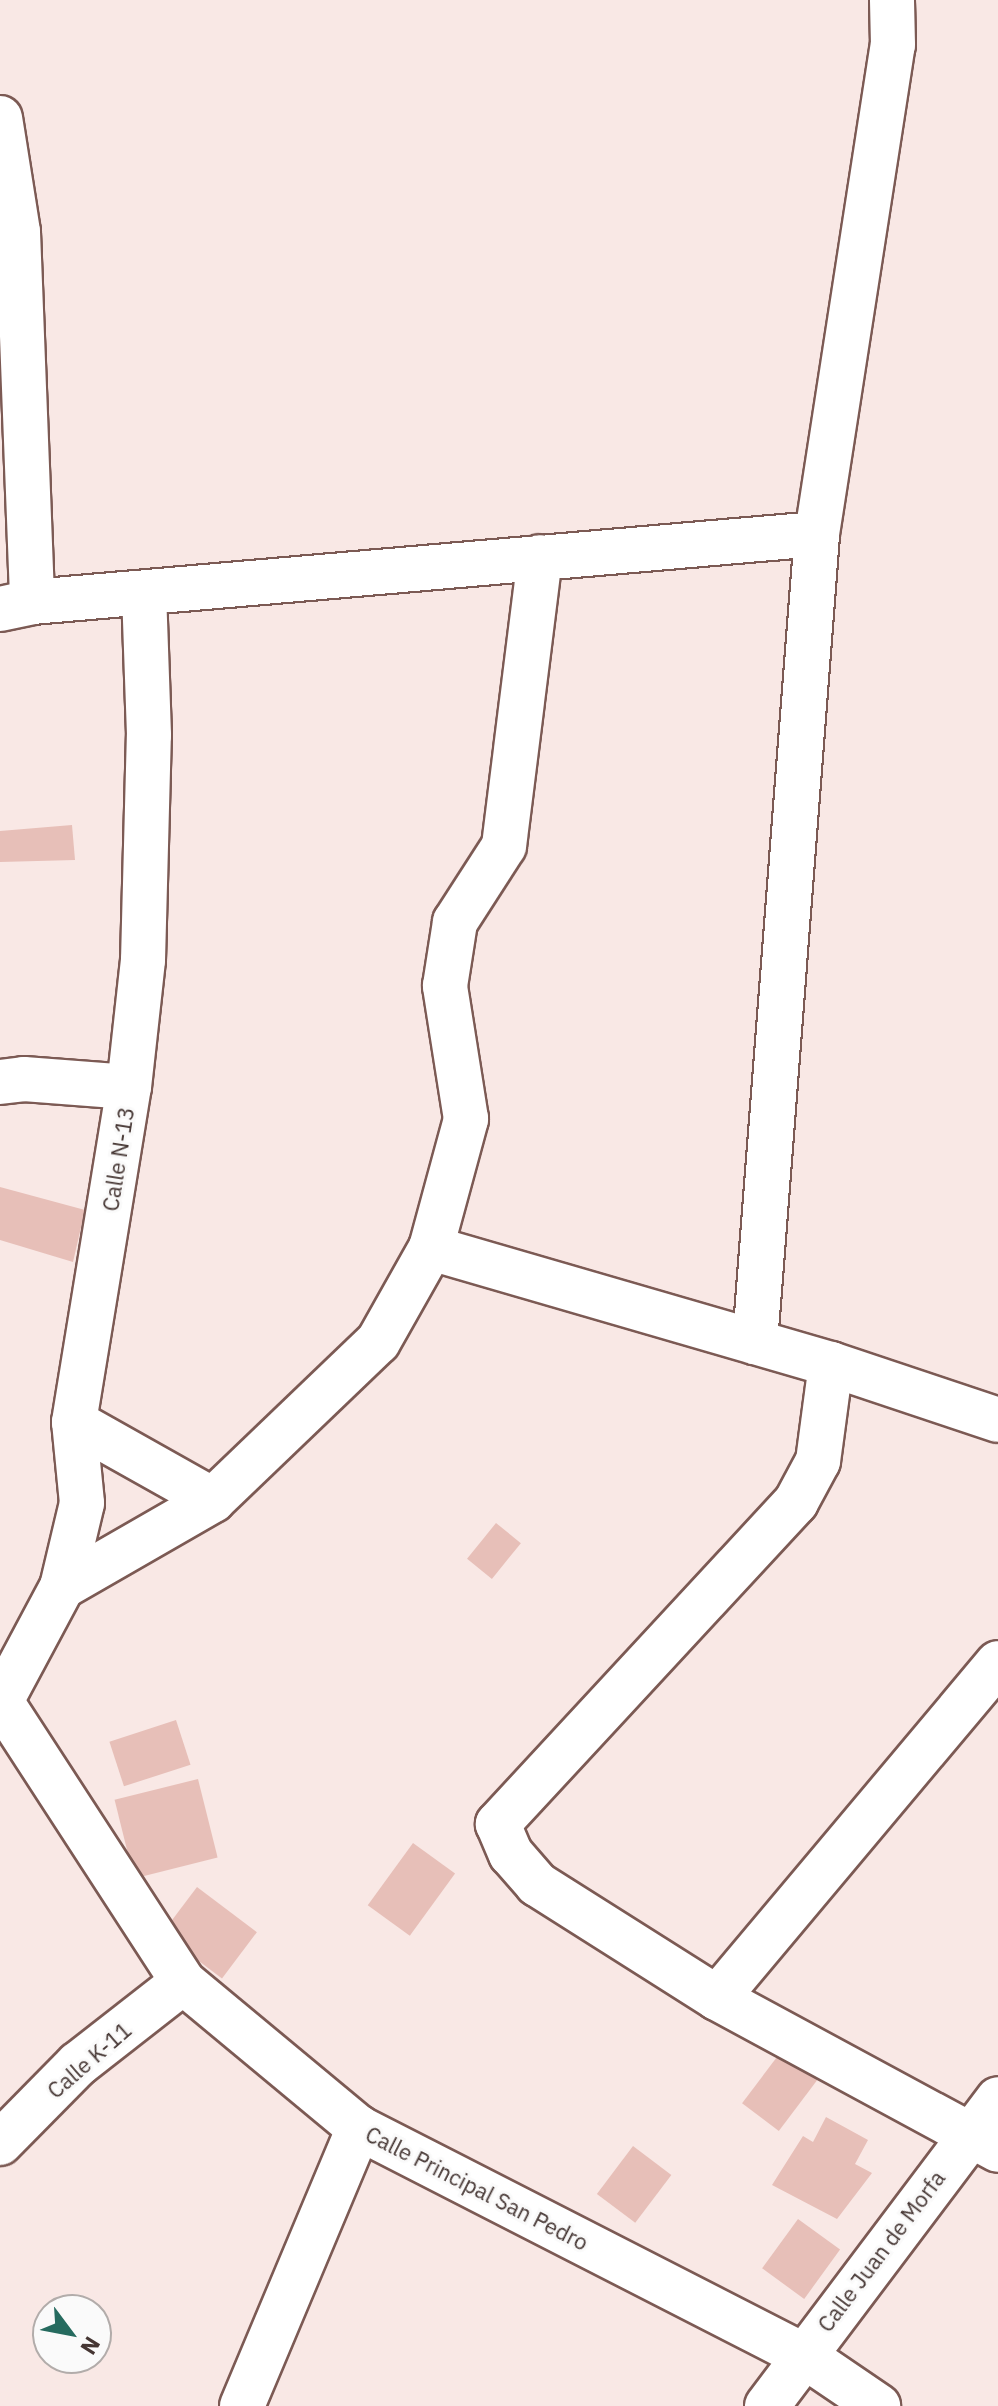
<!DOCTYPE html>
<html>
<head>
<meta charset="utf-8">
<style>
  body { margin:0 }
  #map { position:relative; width:998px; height:2406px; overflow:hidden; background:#f9e8e5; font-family:"IBM Plex Sans",sans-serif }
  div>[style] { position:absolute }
  .building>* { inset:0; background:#e7bfb8; transform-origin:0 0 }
  .roads { filter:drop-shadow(2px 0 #7c5a54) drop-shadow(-2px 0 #7c5a54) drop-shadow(0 2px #7c5a54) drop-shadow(0 -2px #7c5a54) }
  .street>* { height:44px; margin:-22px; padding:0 22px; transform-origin:22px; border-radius:22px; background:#fff }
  span { translate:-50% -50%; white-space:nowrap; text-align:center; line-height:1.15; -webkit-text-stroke:6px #fafafa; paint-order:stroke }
  .street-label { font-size:22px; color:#453633 }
  .north { position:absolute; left:32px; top:2294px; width:80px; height:80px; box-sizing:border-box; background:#fafafa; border:2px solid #b2acaa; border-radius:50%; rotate:122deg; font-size:22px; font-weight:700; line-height:32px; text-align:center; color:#453633 }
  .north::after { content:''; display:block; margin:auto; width:28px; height:36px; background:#266b5f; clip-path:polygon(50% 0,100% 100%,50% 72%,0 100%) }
</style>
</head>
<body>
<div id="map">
  <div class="building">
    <i style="clip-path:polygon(72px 825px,75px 860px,0 862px,0 831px)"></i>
    <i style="clip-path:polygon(0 1187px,85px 1210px,73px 1262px,0 1240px)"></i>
    <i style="left:496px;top:1523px;width:32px;height:46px;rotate:39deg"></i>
    <i style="left:176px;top:1720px;width:47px;height:70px;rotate:72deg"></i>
    <i style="left:198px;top:1779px;width:81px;height:86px;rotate:76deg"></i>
    <i style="left:413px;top:1843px;width:52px;height:77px;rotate:36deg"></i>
    <i style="left:197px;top:1887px;width:75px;height:58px;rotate:37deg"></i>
    <i style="left:783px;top:2049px;width:46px;height:68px;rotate:37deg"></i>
    <i style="clip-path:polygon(826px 2117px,868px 2140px,855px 2164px,872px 2173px,837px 2219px,772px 2185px,803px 2136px,813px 2142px)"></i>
    <i style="left:633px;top:2146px;width:48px;height:60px;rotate:37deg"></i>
    <i style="left:798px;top:2219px;width:52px;height:61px;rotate:36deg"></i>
  </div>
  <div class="roads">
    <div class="street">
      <i style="left:0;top:118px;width:115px;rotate:81deg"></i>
      <i style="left:18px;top:232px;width:370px;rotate:87.8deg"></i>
      <i style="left:0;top:609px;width:33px;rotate:-12deg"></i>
      <i style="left:32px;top:602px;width:788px;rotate:-4.95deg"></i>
      <i style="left:0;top:1082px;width:24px;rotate:-7deg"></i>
      <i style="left:24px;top:1079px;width:105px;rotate:4.4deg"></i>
      <i style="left:431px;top:1248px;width:416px;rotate:16.2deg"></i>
      <i style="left:831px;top:1364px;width:176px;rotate:18.5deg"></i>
      <i style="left:755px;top:1342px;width:810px;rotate:-85.61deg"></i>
      <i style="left:817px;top:534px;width:495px;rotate:-81.2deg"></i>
      <i style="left:893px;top:45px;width:45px;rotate:-91.3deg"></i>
      <i style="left:831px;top:1364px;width:98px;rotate:97.6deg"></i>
      <i style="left:818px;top:1461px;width:47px;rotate:118.2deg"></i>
      <i style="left:796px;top:1502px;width:439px;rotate:132.8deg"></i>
      <i style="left:498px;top:1824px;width:33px;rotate:67deg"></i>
      <i style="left:511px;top:1854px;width:40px;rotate:49deg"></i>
      <i style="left:537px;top:1884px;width:213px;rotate:32.3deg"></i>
      <i style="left:717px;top:1998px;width:319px;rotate:28.4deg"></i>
      <i style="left:74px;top:1422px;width:159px;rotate:29.3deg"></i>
      <i style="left:62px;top:1587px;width:174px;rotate:-29.9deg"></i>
      <i style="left:213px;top:1500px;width:228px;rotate:-43.8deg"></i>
      <i style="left:378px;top:1342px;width:108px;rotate:-60.6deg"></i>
      <i style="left:431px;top:1248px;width:134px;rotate:-74.8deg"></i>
      <i style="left:466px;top:1119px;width:135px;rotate:-99deg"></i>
      <i style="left:445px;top:986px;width:65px;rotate:-81.1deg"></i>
      <i style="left:455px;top:922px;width:90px;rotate:-57.2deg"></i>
      <i style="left:504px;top:846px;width:291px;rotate:-82.9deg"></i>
      <i style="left:0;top:1700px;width:336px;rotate:57deg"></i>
      <i style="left:183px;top:1982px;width:229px;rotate:39.7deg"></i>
      <i style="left:359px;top:2128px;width:499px;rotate:27.1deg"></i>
      <i style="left:803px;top:2355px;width:91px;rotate:34.2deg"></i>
      <i style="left:0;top:1703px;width:132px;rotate:-61.9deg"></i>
      <i style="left:62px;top:1587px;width:86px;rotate:-76.6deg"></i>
      <i style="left:82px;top:1503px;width:81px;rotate:-95.6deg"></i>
      <i style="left:74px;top:1422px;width:339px;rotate:-80.7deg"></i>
      <i style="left:129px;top:1087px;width:128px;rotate:-83.7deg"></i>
      <i style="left:143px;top:960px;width:225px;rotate:-88.5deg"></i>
      <i style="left:149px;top:735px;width:141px;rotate:-92deg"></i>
      <i style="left:717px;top:1998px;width:437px;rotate:-50deg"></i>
      <i style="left:0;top:2143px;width:111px;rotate:-45.4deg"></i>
      <i style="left:78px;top:2064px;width:133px;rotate:-38deg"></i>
      <i style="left:242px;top:2406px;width:302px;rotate:-67.2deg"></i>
      <i style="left:767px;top:2406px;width:384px;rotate:-53deg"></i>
    </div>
  </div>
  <div class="street-label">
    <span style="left:118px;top:1159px;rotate:-81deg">Calle N-13</span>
    <span style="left:89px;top:2060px;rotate:-41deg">Calle K-11</span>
    <span style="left:477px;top:2188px;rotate:27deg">Calle Principal San Pedro</span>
    <span style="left:881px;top:2251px;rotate:-53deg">Calle Juan de Morfa</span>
  </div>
  <div class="north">N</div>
</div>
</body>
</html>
